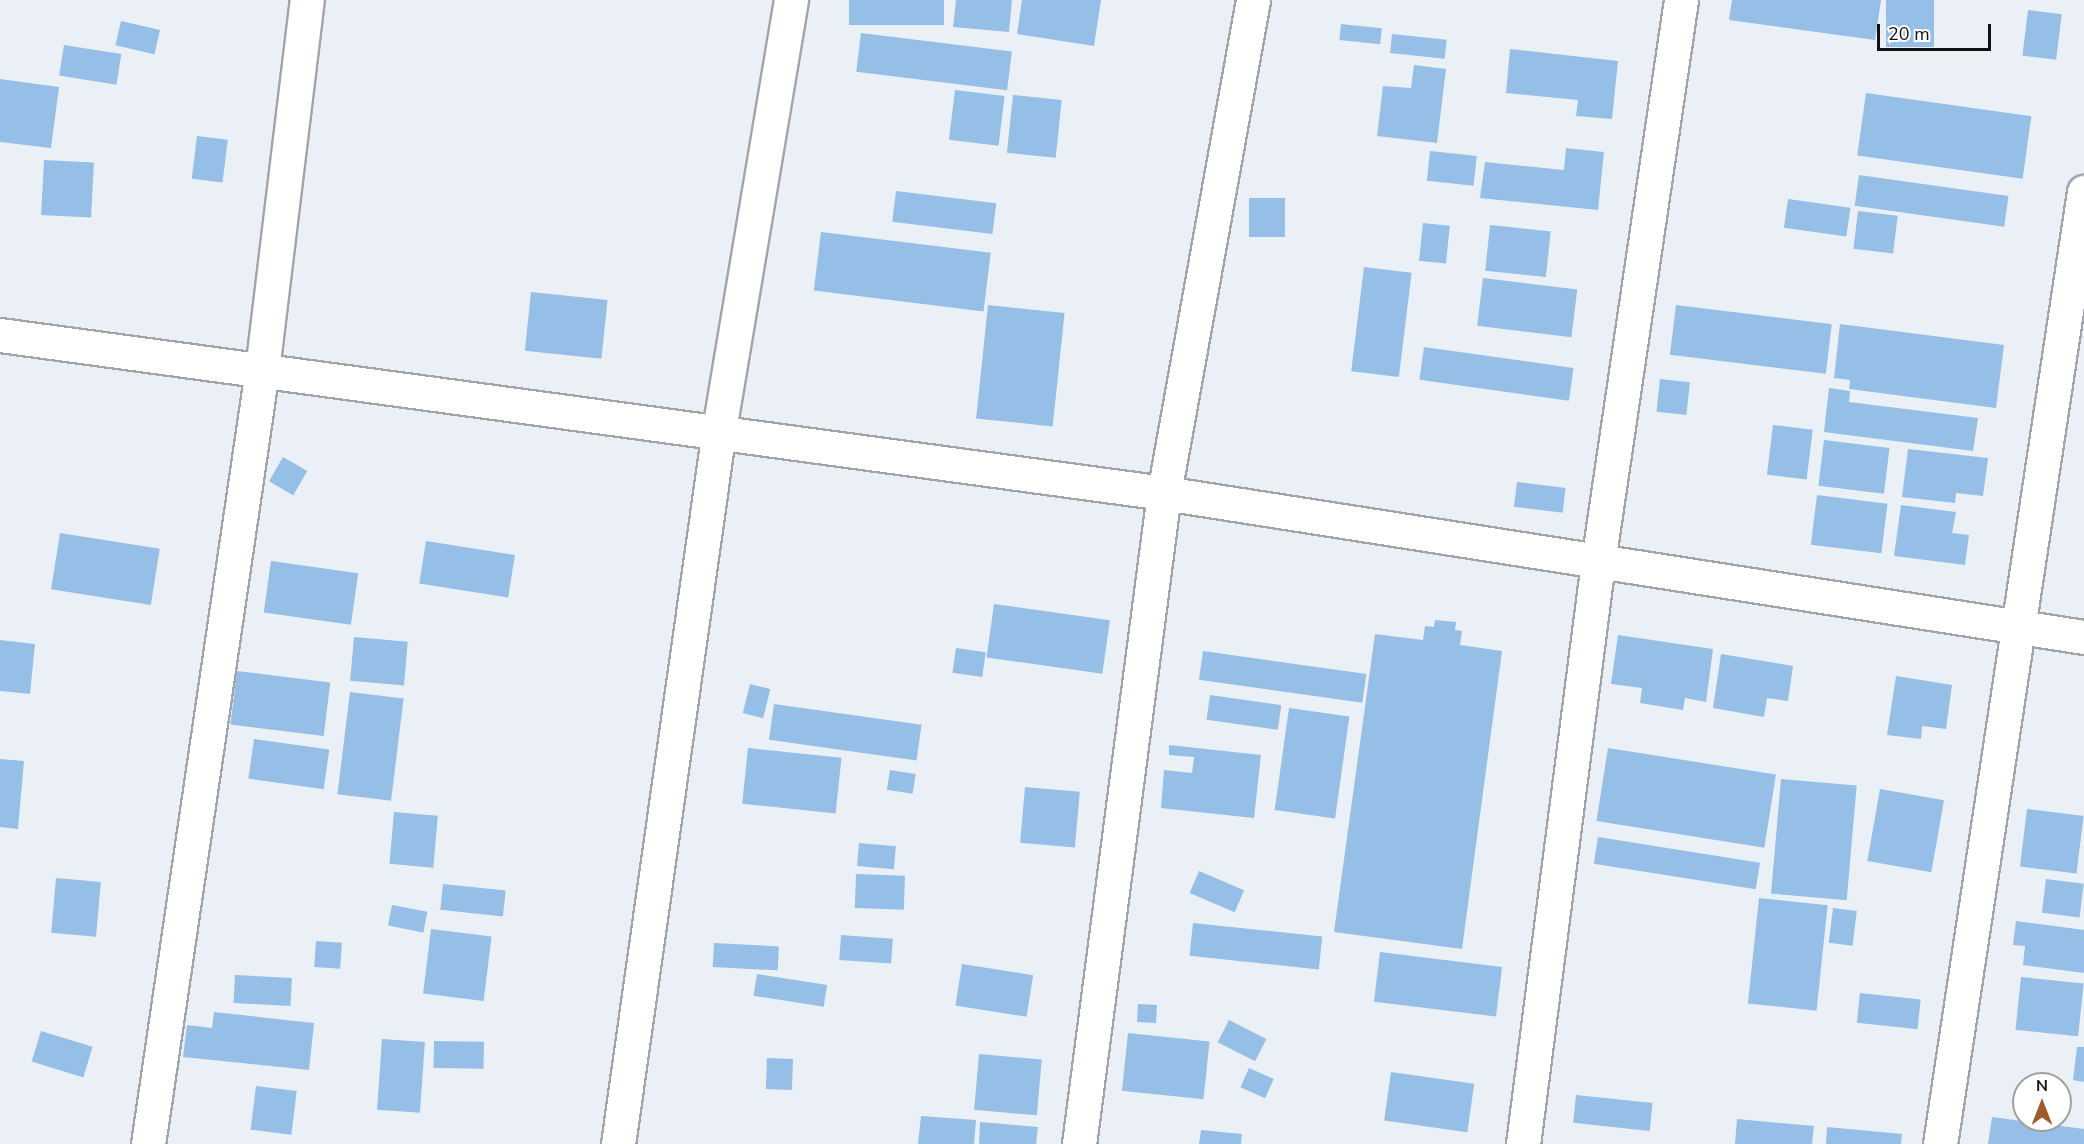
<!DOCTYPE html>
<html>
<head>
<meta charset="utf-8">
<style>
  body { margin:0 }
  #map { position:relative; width:2084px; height:1144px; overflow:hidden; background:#ebf0f6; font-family:"Nunito Sans",sans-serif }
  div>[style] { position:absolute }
  .building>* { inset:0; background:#95bfe7; transform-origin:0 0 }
  .roads { filter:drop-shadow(2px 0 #a0a5aa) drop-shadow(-2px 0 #a0a5aa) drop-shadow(0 2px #a0a5aa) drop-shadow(0 -2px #a0a5aa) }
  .street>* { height:33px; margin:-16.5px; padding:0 16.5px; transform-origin:16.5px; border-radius:16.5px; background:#fff }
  span { translate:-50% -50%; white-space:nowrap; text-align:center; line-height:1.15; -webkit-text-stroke:4.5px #fff; paint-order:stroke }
  .north { position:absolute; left:2012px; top:1072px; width:60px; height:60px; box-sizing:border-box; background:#fff; border:2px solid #9fa0a1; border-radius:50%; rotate:0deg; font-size:16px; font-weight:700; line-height:24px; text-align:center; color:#101113 }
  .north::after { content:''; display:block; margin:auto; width:21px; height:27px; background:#9f5b2c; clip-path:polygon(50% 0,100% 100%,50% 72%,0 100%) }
  .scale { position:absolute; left:1877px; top:24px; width:114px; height:27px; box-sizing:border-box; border:3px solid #101113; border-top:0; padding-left:8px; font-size:18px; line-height:21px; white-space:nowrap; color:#101113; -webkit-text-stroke:4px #fff; paint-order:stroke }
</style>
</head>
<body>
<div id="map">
  <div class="building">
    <i style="left:849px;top:0;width:95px;height:25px"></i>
    <i style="clip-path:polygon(956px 0,1012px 0,1009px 32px,953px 27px)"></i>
    <i style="clip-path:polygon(1022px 0,1101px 0,1094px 46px,1017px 34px)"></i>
    <i style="clip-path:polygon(1732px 0,1881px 0,1875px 40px,1729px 20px)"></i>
    <i style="left:1886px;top:0;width:48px;height:47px"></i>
    <i style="left:2028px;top:10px;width:34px;height:46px;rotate:7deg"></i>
    <i style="left:121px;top:21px;width:40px;height:25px;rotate:13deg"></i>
    <i style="left:1341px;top:24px;width:41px;height:16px;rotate:6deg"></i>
    <i style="left:861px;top:33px;width:152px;height:39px;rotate:7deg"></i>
    <i style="left:1392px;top:34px;width:55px;height:19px;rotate:6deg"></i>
    <i style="left:64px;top:45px;width:58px;height:31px;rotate:9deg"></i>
    <i style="clip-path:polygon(1510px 49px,1618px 61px,1612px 119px,1576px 116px,1578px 100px,1506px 93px)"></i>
    <i style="clip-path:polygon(1414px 65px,1446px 69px,1437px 143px,1377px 136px,1383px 86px,1411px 88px)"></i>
    <i style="clip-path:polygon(0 79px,59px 87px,51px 148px,0 142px)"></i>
    <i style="left:955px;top:90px;width:50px;height:50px;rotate:7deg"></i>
    <i style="left:1866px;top:93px;width:167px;height:63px;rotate:8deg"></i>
    <i style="left:1013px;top:95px;width:49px;height:58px;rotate:6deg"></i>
    <i style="left:197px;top:136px;width:31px;height:43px;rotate:7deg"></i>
    <i style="clip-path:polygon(1566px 148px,1604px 152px,1598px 210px,1480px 198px,1485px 162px,1564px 170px)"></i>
    <i style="left:1430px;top:151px;width:47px;height:30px;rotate:6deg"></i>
    <i style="left:44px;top:160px;width:50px;height:55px;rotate:3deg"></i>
    <i style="left:1859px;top:175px;width:151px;height:31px;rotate:8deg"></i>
    <i style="left:896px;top:191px;width:101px;height:31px;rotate:7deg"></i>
    <i style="left:1249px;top:198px;width:36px;height:39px"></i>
    <i style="left:1788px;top:199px;width:63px;height:29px;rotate:8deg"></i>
    <i style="left:1858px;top:211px;width:40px;height:38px;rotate:7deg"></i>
    <i style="left:1423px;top:223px;width:27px;height:38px;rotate:6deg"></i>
    <i style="left:1490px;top:225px;width:61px;height:46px;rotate:6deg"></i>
    <i style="left:821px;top:232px;width:171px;height:59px;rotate:7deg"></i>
    <i style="left:1364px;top:267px;width:48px;height:105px;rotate:7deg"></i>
    <i style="left:1483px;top:278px;width:95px;height:48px;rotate:7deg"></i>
    <i style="left:531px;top:292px;width:77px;height:59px;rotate:6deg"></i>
    <i style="left:988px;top:305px;width:77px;height:114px;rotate:6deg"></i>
    <i style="left:1676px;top:305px;width:157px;height:50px;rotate:7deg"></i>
    <i style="clip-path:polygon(1840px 324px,2004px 345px,1996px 408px,1849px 389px,1850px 380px,1834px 378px)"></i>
    <i style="left:1424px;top:347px;width:151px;height:33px;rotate:8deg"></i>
    <i style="left:1660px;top:379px;width:30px;height:33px;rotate:6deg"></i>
    <i style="clip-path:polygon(1829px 388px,1850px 391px,1849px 402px,1978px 418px,1973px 451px,1824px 432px)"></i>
    <i style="left:1773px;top:425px;width:40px;height:50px;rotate:7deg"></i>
    <i style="left:1824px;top:440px;width:66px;height:46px;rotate:7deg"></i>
    <i style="clip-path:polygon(1908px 449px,1988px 458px,1983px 496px,1956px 493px,1955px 503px,1902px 497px)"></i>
    <i style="left:283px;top:457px;width:28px;height:28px;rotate:30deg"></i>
    <i style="left:1517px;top:482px;width:49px;height:25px;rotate:7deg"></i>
    <i style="left:1817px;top:495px;width:71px;height:50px;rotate:7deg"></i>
    <i style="clip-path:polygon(1901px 505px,1956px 512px,1952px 533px,1969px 535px,1965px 565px,1894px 556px)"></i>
    <i style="left:60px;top:533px;width:101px;height:57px;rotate:9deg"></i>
    <i style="left:426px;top:541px;width:90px;height:43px;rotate:9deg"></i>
    <i style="left:271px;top:561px;width:88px;height:52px;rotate:8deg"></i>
    <i style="left:994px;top:604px;width:117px;height:54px;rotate:8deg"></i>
    <i style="clip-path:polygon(1435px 620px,1456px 622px,1455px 630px,1462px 631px,1460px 645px,1502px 651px,1462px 949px,1334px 932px,1375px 634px,1423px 640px,1425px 626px,1434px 627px)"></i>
    <i style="clip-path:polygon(1618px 635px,1713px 649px,1706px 702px,1685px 698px,1683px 710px,1640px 703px,1642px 688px,1611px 684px)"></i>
    <i style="left:354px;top:637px;width:54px;height:44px;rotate:5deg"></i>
    <i style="clip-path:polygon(0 640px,35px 644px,30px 694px,0 691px)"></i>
    <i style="left:956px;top:648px;width:30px;height:25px;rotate:8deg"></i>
    <i style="left:1203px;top:651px;width:165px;height:29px;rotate:8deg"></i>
    <i style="clip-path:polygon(1721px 654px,1793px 666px,1788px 701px,1767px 698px,1764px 717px,1713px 708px)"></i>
    <i style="left:237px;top:671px;width:94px;height:54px;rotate:7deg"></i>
    <i style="clip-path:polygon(1896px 676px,1952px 685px,1946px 729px,1922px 726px,1921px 739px,1887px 735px)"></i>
    <i style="left:750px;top:684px;width:21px;height:30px;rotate:14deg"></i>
    <i style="left:350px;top:692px;width:54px;height:103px;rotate:7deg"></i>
    <i style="left:1210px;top:695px;width:72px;height:25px;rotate:8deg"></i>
    <i style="left:774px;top:704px;width:149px;height:36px;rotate:8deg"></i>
    <i style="left:1289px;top:708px;width:61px;height:103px;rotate:8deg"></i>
    <i style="left:254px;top:739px;width:76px;height:40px;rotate:8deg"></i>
    <i style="clip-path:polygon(1169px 745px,1261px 755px,1254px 818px,1161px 808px,1164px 770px,1192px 773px,1194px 757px,1169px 755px)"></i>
    <i style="left:748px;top:748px;width:94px;height:56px;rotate:6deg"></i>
    <i style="left:1608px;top:748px;width:170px;height:74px;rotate:9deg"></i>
    <i style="clip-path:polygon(0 759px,24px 761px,18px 829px,0 827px)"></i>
    <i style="left:890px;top:770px;width:26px;height:20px;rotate:9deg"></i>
    <i style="left:1781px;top:779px;width:76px;height:115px;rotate:5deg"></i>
    <i style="left:1025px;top:787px;width:55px;height:56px;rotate:5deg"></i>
    <i style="left:1880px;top:789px;width:65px;height:73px;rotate:10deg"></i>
    <i style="left:2027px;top:809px;width:57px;height:58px;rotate:7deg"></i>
    <i style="left:394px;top:812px;width:44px;height:52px;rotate:5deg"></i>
    <i style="left:1598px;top:837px;width:164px;height:27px;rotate:9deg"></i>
    <i style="left:859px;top:843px;width:37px;height:23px;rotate:5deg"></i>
    <i style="left:1199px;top:871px;width:49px;height:24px;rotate:23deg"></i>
    <i style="left:856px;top:874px;width:49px;height:34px;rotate:2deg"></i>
    <i style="left:56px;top:878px;width:45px;height:55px;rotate:5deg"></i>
    <i style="left:2046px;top:879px;width:38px;height:34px;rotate:7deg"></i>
    <i style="left:443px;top:884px;width:63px;height:26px;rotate:6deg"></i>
    <i style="left:1759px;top:898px;width:69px;height:106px;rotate:6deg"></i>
    <i style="left:392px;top:905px;width:36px;height:21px;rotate:11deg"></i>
    <i style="left:1833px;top:908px;width:24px;height:35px;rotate:7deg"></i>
    <i style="clip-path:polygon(2016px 921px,2084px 930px,2084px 973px,2023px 965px,2025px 946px,2013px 945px)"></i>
    <i style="left:1193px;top:923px;width:130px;height:33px;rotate:6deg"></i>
    <i style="left:431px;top:929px;width:61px;height:65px;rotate:7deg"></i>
    <i style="left:841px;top:935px;width:52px;height:25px;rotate:4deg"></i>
    <i style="left:316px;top:941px;width:26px;height:26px;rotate:4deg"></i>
    <i style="left:714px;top:943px;width:65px;height:24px;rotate:3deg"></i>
    <i style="left:1380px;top:952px;width:123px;height:50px;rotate:7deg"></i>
    <i style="left:962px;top:964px;width:72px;height:42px;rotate:9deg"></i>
    <i style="left:757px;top:974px;width:71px;height:22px;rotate:9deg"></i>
    <i style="left:235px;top:975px;width:57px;height:28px;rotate:3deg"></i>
    <i style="left:2021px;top:977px;width:63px;height:53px;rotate:6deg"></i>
    <i style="left:1860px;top:993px;width:61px;height:30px;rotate:6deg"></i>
    <i style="left:1138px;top:1004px;width:19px;height:18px;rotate:3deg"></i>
    <i style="clip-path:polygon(214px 1012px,314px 1023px,309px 1070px,183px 1057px,187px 1025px,212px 1028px)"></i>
    <i style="left:1229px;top:1020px;width:42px;height:25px;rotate:27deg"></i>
    <i style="left:41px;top:1031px;width:54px;height:32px;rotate:17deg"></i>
    <i style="left:1128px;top:1033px;width:82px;height:58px;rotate:6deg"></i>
    <i style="left:382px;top:1039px;width:43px;height:71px;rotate:4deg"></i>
    <i style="left:434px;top:1041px;width:50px;height:27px;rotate:1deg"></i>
    <i style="clip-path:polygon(2077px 1047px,2084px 1047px,2084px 1082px,2073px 1080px)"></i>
    <i style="left:979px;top:1054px;width:63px;height:56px;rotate:5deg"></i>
    <i style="left:767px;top:1058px;width:26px;height:31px;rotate:2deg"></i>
    <i style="left:1249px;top:1068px;width:27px;height:21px;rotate:24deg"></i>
    <i style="left:1391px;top:1072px;width:84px;height:49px;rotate:8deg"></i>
    <i style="left:256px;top:1086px;width:41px;height:44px;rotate:7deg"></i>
    <i style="left:1576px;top:1095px;width:77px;height:28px;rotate:6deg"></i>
    <i style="clip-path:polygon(921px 1116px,976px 1120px,974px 1144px,918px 1144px)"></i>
    <i style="clip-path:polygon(1992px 1117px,2084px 1129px,2084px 1144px,1988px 1144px)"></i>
    <i style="clip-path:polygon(1737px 1119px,1814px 1126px,1812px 1144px,1735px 1144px)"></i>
    <i style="clip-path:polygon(980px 1122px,1038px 1127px,1036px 1144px,979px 1144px)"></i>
    <i style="clip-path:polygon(1827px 1127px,1902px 1134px,1901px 1144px,1826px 1144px)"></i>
    <i style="clip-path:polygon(1201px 1130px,1242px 1134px,1241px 1144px,1199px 1144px)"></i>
  </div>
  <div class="roads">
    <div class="street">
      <i style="left:0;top:335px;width:1175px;rotate:7.73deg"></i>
      <i style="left:1164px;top:493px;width:931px;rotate:8.9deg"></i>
      <i style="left:148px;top:1144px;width:782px;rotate:-81.62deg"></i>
      <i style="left:262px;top:370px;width:373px;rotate:-83.1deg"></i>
      <i style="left:618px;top:1144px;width:721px;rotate:-81.95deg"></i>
      <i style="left:719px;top:430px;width:436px;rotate:-80.5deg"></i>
      <i style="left:1079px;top:1144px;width:657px;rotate:-82.56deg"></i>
      <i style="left:1164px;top:493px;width:501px;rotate:-79.77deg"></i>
      <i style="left:1523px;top:1144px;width:587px;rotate:-82.66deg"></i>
      <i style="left:1598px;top:562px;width:568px;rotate:-81.6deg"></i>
      <i style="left:1940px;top:1144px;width:963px;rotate:-81.4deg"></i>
    </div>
  </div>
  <div class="north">N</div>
  <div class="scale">20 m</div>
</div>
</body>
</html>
